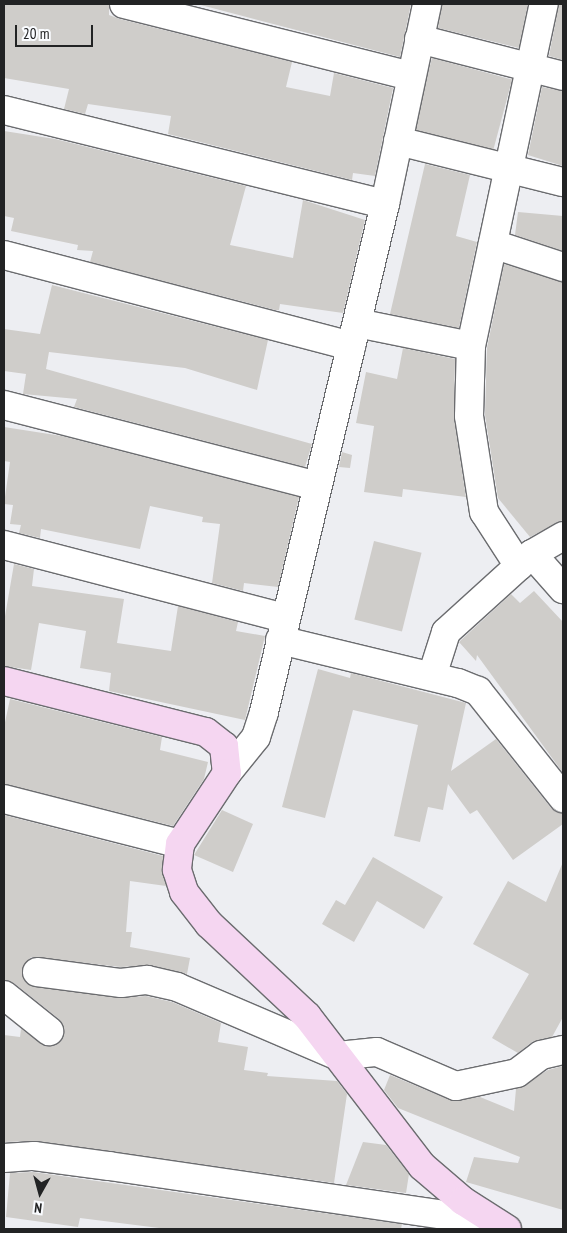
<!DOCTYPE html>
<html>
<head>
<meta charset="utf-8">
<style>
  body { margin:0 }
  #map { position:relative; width:567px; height:1233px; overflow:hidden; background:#edeef2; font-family:"PT Sans Narrow",sans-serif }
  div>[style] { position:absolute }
  .building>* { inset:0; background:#cfcdca; transform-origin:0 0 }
  .roads { filter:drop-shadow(1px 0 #6b6c6f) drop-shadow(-1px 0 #6b6c6f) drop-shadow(0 1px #6b6c6f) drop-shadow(0 -1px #6b6c6f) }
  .street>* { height:28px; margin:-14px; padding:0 14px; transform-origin:14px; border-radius:14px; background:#fff }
  .secondary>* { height:28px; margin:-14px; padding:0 14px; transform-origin:14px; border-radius:14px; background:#f5d6f1 }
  span { translate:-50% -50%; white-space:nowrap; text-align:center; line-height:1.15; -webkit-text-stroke:4px #fafcff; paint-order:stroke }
  .frame { position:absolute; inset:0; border:5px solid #222324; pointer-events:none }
  .north { position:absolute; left:15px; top:1168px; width:50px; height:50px; -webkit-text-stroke:4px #fafcff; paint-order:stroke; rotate:187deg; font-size:14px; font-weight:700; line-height:20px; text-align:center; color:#222324 }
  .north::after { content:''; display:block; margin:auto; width:18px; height:22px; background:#222324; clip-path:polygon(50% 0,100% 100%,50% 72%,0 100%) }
  .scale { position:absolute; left:15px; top:25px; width:78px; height:22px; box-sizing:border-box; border:2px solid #222324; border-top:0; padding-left:6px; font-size:15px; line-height:18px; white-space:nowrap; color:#222324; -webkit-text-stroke:4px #fafcff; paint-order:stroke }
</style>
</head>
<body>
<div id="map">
  <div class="building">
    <i style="clip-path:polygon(4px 4px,109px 4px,109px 15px,120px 19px,292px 62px,286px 87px,330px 96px,334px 73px,393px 88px,375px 176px,353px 173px,352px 180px,168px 134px,171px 116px,88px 104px,85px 114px,64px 109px,69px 89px,4px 78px)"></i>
    <i style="clip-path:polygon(197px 4px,411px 4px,400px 57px)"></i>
    <i style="clip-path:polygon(442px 4px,528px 4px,519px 48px,438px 28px)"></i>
    <i style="clip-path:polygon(559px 4px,563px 4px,563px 60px,549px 56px)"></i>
    <i style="left:432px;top:58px;width:83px;height:74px;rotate:15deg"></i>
    <i style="clip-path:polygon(542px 87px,563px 91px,563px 166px,528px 155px)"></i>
    <i style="clip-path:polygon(4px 131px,55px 139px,246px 186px,230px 245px,293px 258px,303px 200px,365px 220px,343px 313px,280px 304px,279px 310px,275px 310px,90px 262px,93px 251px,77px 250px,78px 245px,11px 231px,14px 218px,4px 216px)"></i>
    <i style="clip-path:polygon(425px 164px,470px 175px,456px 236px,477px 242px,459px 328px,390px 314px)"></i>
    <i style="clip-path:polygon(518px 212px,563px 216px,563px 251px,515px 235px)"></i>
    <i style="clip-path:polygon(504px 264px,563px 282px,563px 520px,530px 537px,498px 498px,485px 415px,487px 348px)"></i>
    <i style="clip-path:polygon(52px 285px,268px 340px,257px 390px,185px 368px,49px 352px,46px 369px,312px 444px,305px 467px,74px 407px,77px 399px,23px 394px,26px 374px,4px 371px,4px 329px,40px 334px)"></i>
    <i style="clip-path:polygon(403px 348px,455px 359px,454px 418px,466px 497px,403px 489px,402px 497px,364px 492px,374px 426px,356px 423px,366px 372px,397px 379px)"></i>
    <i style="clip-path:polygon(4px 427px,62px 436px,299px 497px,278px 587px,244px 583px,243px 591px,212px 583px,220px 524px,202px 522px,203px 517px,150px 506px,140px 549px,41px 529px,40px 538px,19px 533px,21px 525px,10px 524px,13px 505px,4px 504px,10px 462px,4px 461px)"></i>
    <i style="clip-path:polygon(342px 452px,352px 455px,350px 468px,339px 467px)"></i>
    <i style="left:374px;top:541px;width:49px;height:81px;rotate:14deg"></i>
    <i style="clip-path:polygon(14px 564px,34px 569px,32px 586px,124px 599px,117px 643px,171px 651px,178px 606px,238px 622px,236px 631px,265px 636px,245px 720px,109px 691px,111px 673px,80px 668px,86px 631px,39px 623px,31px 670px,4px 666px,4px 622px)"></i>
    <i style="clip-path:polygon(534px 591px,563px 622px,563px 773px,477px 655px,476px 661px,459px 642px,511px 594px,520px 603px)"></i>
    <i style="clip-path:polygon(318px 669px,350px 678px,351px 673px,466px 703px,451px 771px,496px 739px,551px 808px,563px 813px,563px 824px,513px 860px,477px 810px,470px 814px,448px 784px,443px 810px,428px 807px,420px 842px,394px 836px,418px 725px,353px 710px,325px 818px,282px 807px)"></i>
    <i style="clip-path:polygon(10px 699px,162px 737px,160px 750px,208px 762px,204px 779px,173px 826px,4px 784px,4px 727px)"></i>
    <i style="clip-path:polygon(222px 810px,253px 824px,233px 872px,194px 855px)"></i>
    <i style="clip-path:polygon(4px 815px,163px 856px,166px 886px,130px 881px,126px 932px,132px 932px,130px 947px,190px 958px,187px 974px,150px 965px,121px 967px,31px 957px,22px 970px,27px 984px,119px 998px,146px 996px,172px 1002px,221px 1023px,218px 1042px,248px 1047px,244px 1070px,268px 1073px,267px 1076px,337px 1081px,347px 1094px,334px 1183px,36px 1141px,4px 1142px,4px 1035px,20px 1037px,21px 1029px,47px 1046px,61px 1041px,64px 1033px,59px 1019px,14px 983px,4px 980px)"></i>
    <i style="clip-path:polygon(373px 857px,443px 897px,424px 929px,377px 901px,354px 942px,322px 924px,336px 900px,345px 905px)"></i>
    <i style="clip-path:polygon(563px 862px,563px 1017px,552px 1037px,532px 1042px,518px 1053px,492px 1038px,529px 974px,473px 944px,508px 881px,546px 902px)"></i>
    <i style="clip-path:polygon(563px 1066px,563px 1210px,466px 1182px,474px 1157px,518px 1163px,520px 1157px,398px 1108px,384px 1090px,390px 1075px,450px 1100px,480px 1097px,514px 1111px,516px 1089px,548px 1070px)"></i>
    <i style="clip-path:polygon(363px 1142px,386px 1145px,409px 1174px,406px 1193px,346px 1185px)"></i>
    <i style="clip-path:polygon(33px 1172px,402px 1224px,401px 1229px,167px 1229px,80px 1218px,78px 1227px,6px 1217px,10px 1173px)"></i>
  </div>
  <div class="roads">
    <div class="street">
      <i style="left:124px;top:4px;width:296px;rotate:14.1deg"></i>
      <i style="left:419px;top:39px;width:149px;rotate:14.4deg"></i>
      <i style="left:4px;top:110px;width:392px;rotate:13.9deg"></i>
      <i style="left:398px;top:141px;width:170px;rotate:14deg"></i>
      <i style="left:493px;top:244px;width:74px;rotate:18.2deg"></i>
      <i style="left:4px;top:255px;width:359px;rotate:14.7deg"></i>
      <i style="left:357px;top:323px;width:116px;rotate:11.4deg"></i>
      <i style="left:4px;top:405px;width:323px;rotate:14.5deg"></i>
      <i style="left:4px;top:545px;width:290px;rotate:14.6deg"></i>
      <i style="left:532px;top:554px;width:47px;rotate:48.5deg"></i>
      <i style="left:519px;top:566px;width:64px;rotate:-122.9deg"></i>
      <i style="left:484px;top:512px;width:97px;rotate:-98.9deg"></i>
      <i style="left:469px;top:416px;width:70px;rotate:-88.4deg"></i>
      <i style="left:471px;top:346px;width:350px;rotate:-78deg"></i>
      <i style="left:280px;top:640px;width:183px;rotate:13.6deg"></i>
      <i style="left:458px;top:683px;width:22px;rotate:22deg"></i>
      <i style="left:478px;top:691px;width:137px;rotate:51.5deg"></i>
      <i style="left:432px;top:676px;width:46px;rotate:-72.3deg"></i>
      <i style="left:446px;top:632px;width:116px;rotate:-42.2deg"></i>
      <i style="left:532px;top:554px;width:36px;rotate:-30deg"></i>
      <i style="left:227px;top:773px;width:46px;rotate:-51.1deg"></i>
      <i style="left:256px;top:737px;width:26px;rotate:-72deg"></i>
      <i style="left:264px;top:712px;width:522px;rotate:-76.6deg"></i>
      <i style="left:385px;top:204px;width:204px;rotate:-78.1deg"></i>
      <i style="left:4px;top:799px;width:182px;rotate:14.3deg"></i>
      <i style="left:37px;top:972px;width:85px;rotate:7.5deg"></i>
      <i style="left:121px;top:983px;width:26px;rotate:-7deg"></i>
      <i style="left:147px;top:980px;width:31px;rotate:13deg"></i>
      <i style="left:177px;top:987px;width:175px;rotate:23.2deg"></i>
      <i style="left:338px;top:1056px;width:39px;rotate:-6deg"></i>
      <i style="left:377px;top:1052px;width:86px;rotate:23.3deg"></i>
      <i style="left:456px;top:1086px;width:62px;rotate:-12deg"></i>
      <i style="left:517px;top:1073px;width:30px;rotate:-37deg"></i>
      <i style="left:541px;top:1055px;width:23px;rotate:-13deg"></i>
      <i style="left:4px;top:995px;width:58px;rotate:38.7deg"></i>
      <i style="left:4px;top:1158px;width:30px;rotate:-4deg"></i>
      <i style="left:34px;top:1156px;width:76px;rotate:7.6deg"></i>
      <i style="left:109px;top:1166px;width:390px;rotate:8.3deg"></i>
    </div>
    <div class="secondary">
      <i style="left:4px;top:681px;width:208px;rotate:14.2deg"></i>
      <i style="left:206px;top:732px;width:23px;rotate:38deg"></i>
      <i style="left:224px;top:746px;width:27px;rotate:84deg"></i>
      <i style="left:227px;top:773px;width:85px;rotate:123.5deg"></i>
      <i style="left:180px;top:844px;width:26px;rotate:97deg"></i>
      <i style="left:177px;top:870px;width:23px;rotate:72deg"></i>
      <i style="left:184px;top:892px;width:41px;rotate:52deg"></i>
      <i style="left:209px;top:924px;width:134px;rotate:43.2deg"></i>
      <i style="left:307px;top:1016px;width:189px;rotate:52.5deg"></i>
      <i style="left:422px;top:1166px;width:54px;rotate:40.5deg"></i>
      <i style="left:463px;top:1201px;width:52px;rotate:32.5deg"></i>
    </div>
  </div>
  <div class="frame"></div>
  <div class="north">N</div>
  <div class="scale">20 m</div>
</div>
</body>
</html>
